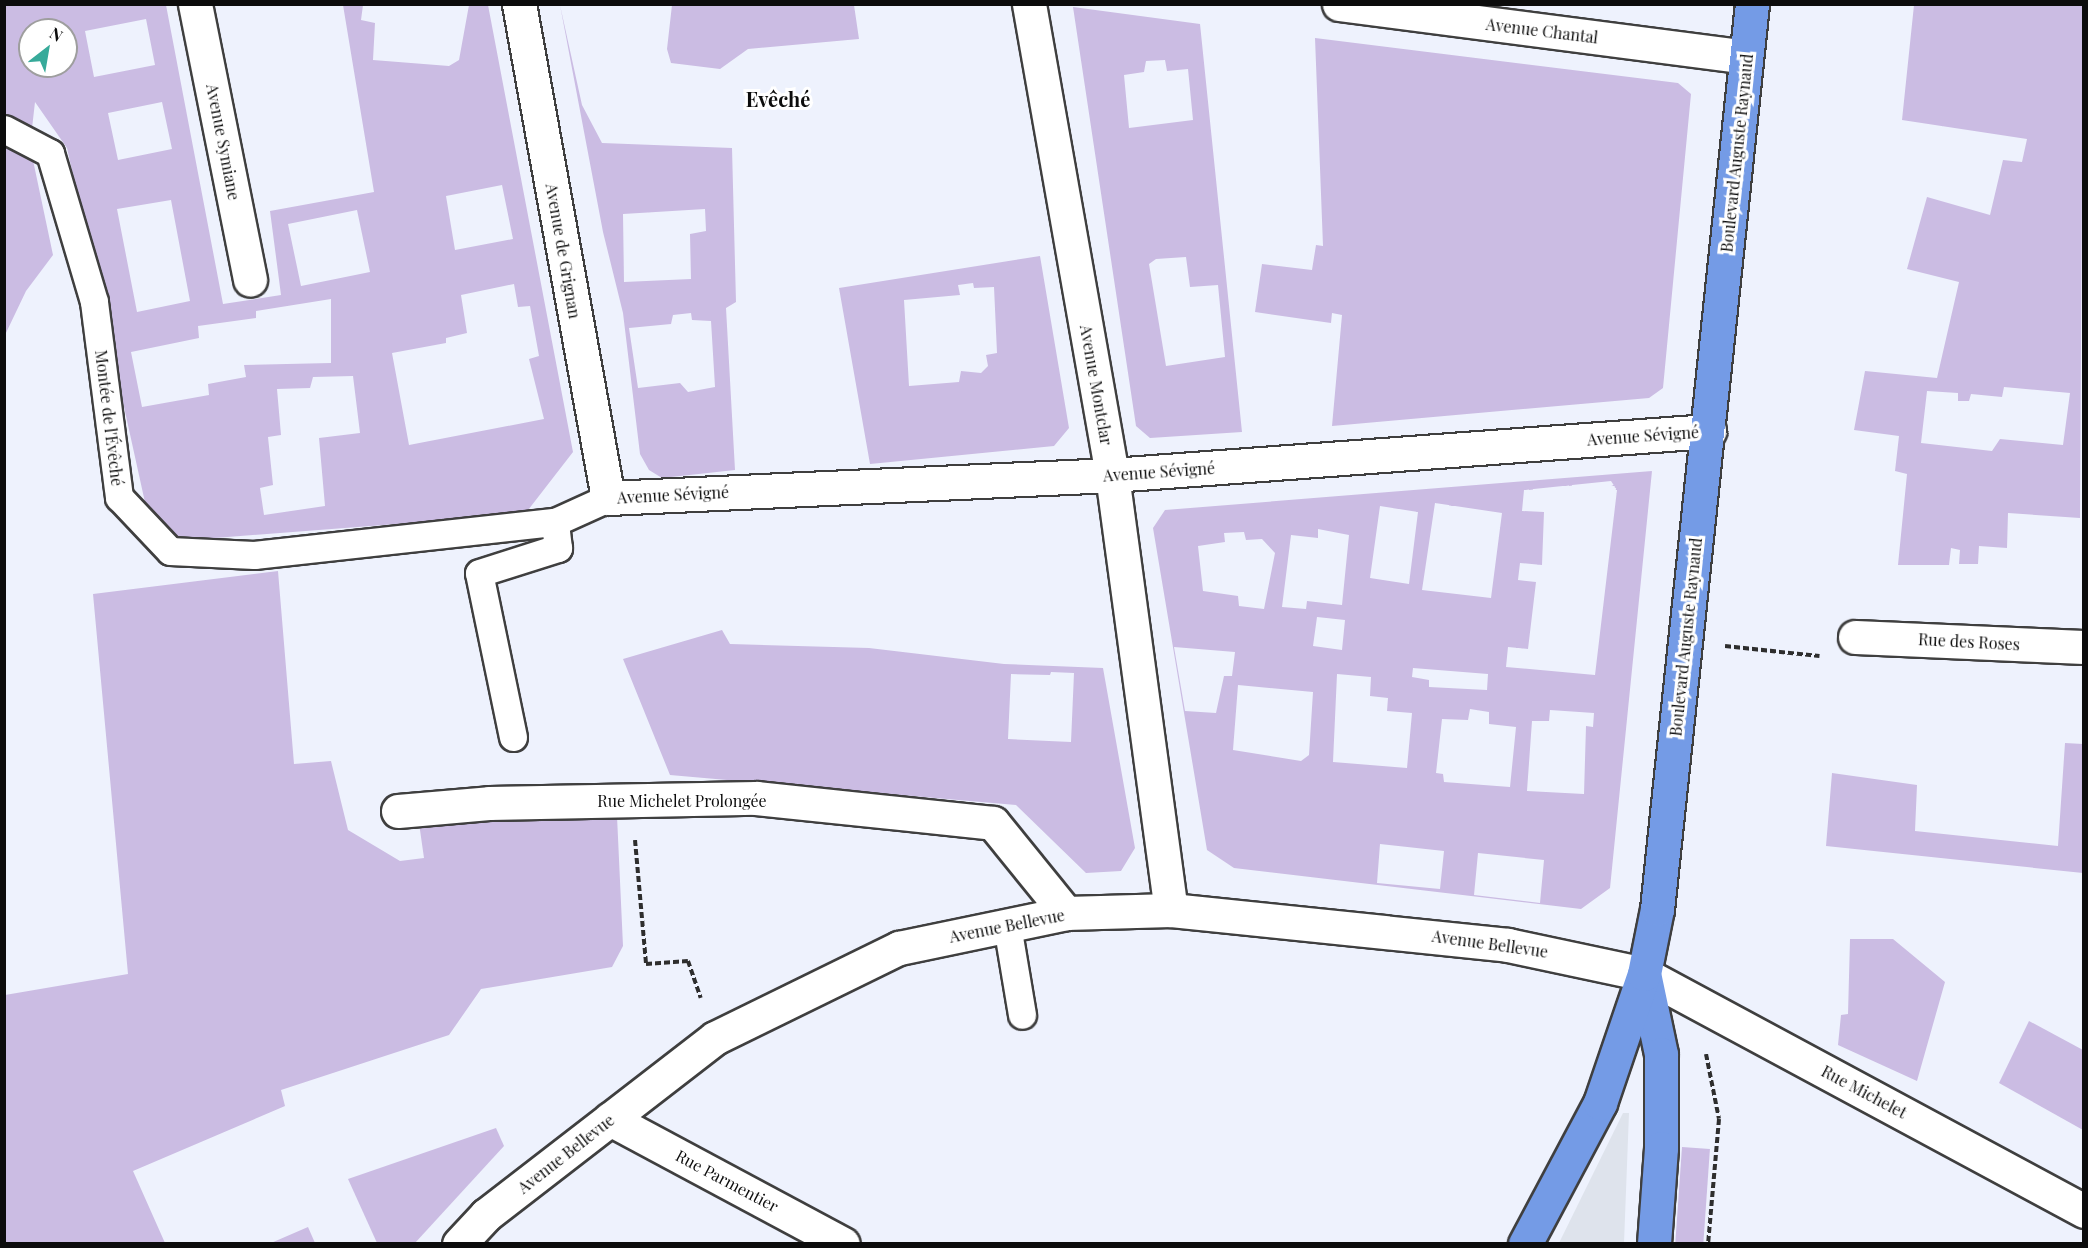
<!DOCTYPE html>
<html>
<head>
<meta charset="utf-8">
<style>
  body { margin:0 }
  #map { position:relative; width:2088px; height:1248px; overflow:hidden; background:#eef2fd; font-family:"Playfair Display",serif }
  div>[style] { position:absolute }
  .green>* { inset:0; background:#cbbce3; transform-origin:0 0 }
  .plaza>* { inset:0; background:#dee3ec }
  .path>* { height:4px; margin-top:-2px; transform-origin:0; background:repeating-linear-gradient(90deg,#2e2e2e 0 6px,transparent 0 9px) }
  .roads { filter:drop-shadow(2px 0 #3f3f3f) drop-shadow(-2px 0 #3f3f3f) drop-shadow(0 2px #3f3f3f) drop-shadow(0 -2px #3f3f3f) }
  .lane>* { height:27px; margin:-13.5px; padding:0 13.5px; transform-origin:13.5px; border-radius:13.5px; background:#fff }
  .street>* { height:33px; margin:-16.5px; padding:0 16.5px; transform-origin:16.5px; border-radius:16.5px; background:#fff }
  .primary>* { height:33px; margin:-16.5px; padding:0 16.5px; transform-origin:16.5px; border-radius:16.5px; background:#749be6 }
  span { translate:-50% -50%; white-space:nowrap; text-align:center; line-height:1.15; -webkit-text-stroke:6px #fff; paint-order:stroke }
  .street-label { font-size:16px; color:#0c0c0c }
  .quarter-label { font-size:20px; color:#0c0c0c; font-weight:700 }
  .frame { position:absolute; inset:0; border:6px solid #0c0c0c; pointer-events:none }
  .north { position:absolute; left:18px; top:18px; width:60px; height:60px; box-sizing:border-box; background:#fff; border:2px solid #9e9e9e; border-radius:50%; rotate:31deg; font-size:16px; font-weight:700; line-height:24px; text-align:center; color:#0c0c0c }
  .north::after { content:''; display:block; margin:auto; width:21px; height:27px; background:#37aa9a; clip-path:polygon(50% 0,100% 100%,50% 72%,0 100%) }
</style>
</head>
<body>
<div id="map">
  <div class="green">
    <i style="clip-path:polygon(evenodd,5px 5px,166px 5px,223px 304px,281px 295px,270px 211px,374px 192px,343px 5px,363px 5px,361px 20px,375px 23px,373px 60px,449px 66px,459px 60px,469px 5px,488px 5px,573px 452px,525px 514px,177px 541px,148px 516px,67px 148px,35px 102px,30px 146px,53px 255px,26px 291px,5px 335px,5px 5px,146px 19px,155px 65px,94px 77px,85px 31px,146px 19px,5px 5px,30px 30px,66px 30px,66px 66px,30px 66px,30px 30px,5px 5px,162px 102px,172px 149px,118px 160px,108px 113px,162px 102px,5px 5px,502px 185px,513px 239px,455px 250px,446px 196px,502px 185px,5px 5px,171px 200px,190px 301px,137px 312px,117px 209px,171px 200px,5px 5px,357px 210px,370px 272px,301px 286px,288px 224px,357px 210px,5px 5px,514px 284px,518px 307px,530px 306px,539px 356px,529px 359px,544px 419px,409px 445px,392px 353px,446px 343px,446px 338px,467px 333px,461px 295px,514px 284px,5px 5px,331px 299px,331px 363px,244px 365px,246px 377px,208px 384px,209px 395px,142px 407px,131px 352px,199px 338px,198px 326px,256px 318px,256px 311px,331px 299px,5px 5px,353px 376px,360px 433px,319px 438px,325px 506px,264px 515px,260px 488px,273px 485px,268px 437px,281px 435px,277px 389px,310px 388px,313px 377px,353px 376px)"></i>
    <i style="clip-path:polygon(evenodd,560px 5px,582px 105px,602px 143px,732px 148px,736px 302px,726px 308px,735px 470px,662px 478px,649px 470px,640px 454px,623px 313px,603px 232px,560px 5px,705px 209px,706px 231px,690px 234px,691px 279px,624px 282px,623px 214px,705px 209px,560px 5px,691px 313px,692px 320px,711px 321px,715px 387px,688px 392px,680px 383px,638px 388px,629px 328px,671px 324px,673px 315px,691px 313px)"></i>
    <i style="clip-path:polygon(672px 5px,854px 5px,859px 39px,748px 49px,720px 69px,671px 63px,667px 49px)"></i>
    <i style="clip-path:polygon(evenodd,1914px 5px,2083px 5px,2080px 518px,2008px 513px,2007px 548px,1979px 546px,1978px 564px,1959px 564px,1960px 550px,1951px 548px,1949px 565px,1898px 565px,1907px 474px,1895px 471px,1899px 436px,1854px 430px,1865px 371px,1937px 378px,1959px 282px,1907px 269px,1927px 197px,1990px 215px,2003px 160px,2022px 162px,2027px 139px,1902px 120px,1914px 5px,2004px 387px,2070px 393px,2063px 445px,2000px 439px,1992px 451px,1921px 443px,1927px 391px,1958px 393px,1958px 401px,1969px 401px,1971px 394px,2002px 397px,2004px 387px)"></i>
    <i style="clip-path:polygon(evenodd,1073px 7px,1200px 24px,1242px 432px,1150px 438px,1136px 426px,1073px 7px,1165px 60px,1167px 71px,1188px 69px,1193px 120px,1129px 128px,1124px 75px,1144px 72px,1146px 61px,1165px 60px,1073px 7px,1186px 257px,1190px 287px,1218px 285px,1225px 357px,1166px 366px,1149px 264px,1156px 259px,1186px 257px)"></i>
    <i style="clip-path:polygon(1315px 38px,1678px 83px,1691px 94px,1663px 388px,1649px 398px,1332px 426px,1342px 315px,1332px 313px,1331px 323px,1255px 312px,1262px 264px,1312px 270px,1316px 245px,1323px 246px)"></i>
    <i style="clip-path:polygon(evenodd,1040px 256px,1069px 428px,1054px 446px,870px 464px,839px 288px,1040px 256px,973px 283px,974px 288px,994px 287px,997px 353px,986px 355px,988px 366px,981px 373px,961px 371px,959px 382px,909px 386px,904px 300px,960px 295px,958px 285px,973px 283px)"></i>
    <i style="clip-path:polygon(evenodd,1652px 471px,1610px 888px,1581px 909px,1234px 868px,1207px 850px,1153px 528px,1165px 510px,1652px 471px,1611px 481px,1617px 490px,1595px 675px,1506px 667px,1508px 647px,1528px 649px,1536px 582px,1518px 580px,1520px 563px,1542px 565px,1544px 512px,1522px 511px,1524px 490px,1611px 481px,1652px 471px,1435px 503px,1502px 513px,1491px 598px,1422px 590px,1435px 503px,1652px 471px,1380px 506px,1418px 512px,1409px 584px,1370px 578px,1380px 506px,1652px 471px,1318px 529px,1349px 535px,1342px 605px,1307px 601px,1306px 609px,1282px 607px,1291px 535px,1318px 538px,1318px 529px,1652px 471px,1244px 532px,1246px 540px,1262px 539px,1275px 553px,1264px 609px,1239px 606px,1238px 596px,1203px 591px,1198px 546px,1225px 542px,1224px 533px,1244px 532px,1652px 471px,1317px 617px,1345px 620px,1342px 650px,1313px 646px,1317px 617px,1652px 471px,1174px 647px,1235px 652px,1232px 676px,1224px 676px,1216px 713px,1185px 711px,1174px 647px,1652px 471px,1413px 668px,1488px 674px,1487px 690px,1429px 687px,1429px 680px,1412px 677px,1413px 668px,1652px 471px,1337px 674px,1371px 677px,1370px 696px,1388px 698px,1387px 711px,1412px 713px,1407px 768px,1333px 762px,1337px 674px,1652px 471px,1238px 685px,1313px 692px,1309px 755px,1301px 761px,1233px 750px,1238px 685px,1652px 471px,1470px 709px,1489px 712px,1489px 724px,1516px 727px,1510px 787px,1444px 782px,1443px 774px,1436px 773px,1442px 719px,1468px 720px,1470px 709px,1652px 471px,1550px 710px,1594px 713px,1593px 727px,1586px 726px,1584px 794px,1527px 791px,1532px 721px,1549px 721px,1550px 710px,1652px 471px,1380px 844px,1444px 851px,1440px 889px,1377px 883px,1380px 844px,1652px 471px,1478px 853px,1544px 860px,1540px 903px,1474px 895px,1478px 853px)"></i>
    <i style="clip-path:polygon(278px 571px,294px 764px,331px 761px,348px 830px,400px 861px,424px 858px,419px 823px,617px 816px,623px 946px,612px 967px,481px 989px,449px 1035px,281px 1090px,285px 1106px,133px 1171px,165px 1243px,5px 1244px,5px 995px,128px 974px,93px 594px)"></i>
    <i style="clip-path:polygon(evenodd,722px 630px,730px 644px,869px 648px,1004px 664px,1103px 668px,1135px 848px,1121px 871px,1086px 873px,1016px 805px,670px 775px,623px 659px,722px 630px,1051px 672px,1074px 673px,1071px 742px,1008px 739px,1011px 674px,1050px 675px,1051px 672px)"></i>
    <i style="clip-path:polygon(2065px 743px,2083px 744px,2083px 873px,1826px 846px,1832px 773px,1917px 785px,1915px 831px,2058px 846px)"></i>
    <i style="clip-path:polygon(1850px 939px,1893px 939px,1945px 982px,1917px 1081px,1838px 1045px,1841px 1015px,1848px 1014px)"></i>
    <i style="clip-path:polygon(2029px 1021px,2083px 1050px,2083px 1130px,1999px 1083px)"></i>
    <i style="clip-path:polygon(496px 1128px,504px 1146px,415px 1243px,377px 1243px,348px 1179px)"></i>
    <i style="left:1682px;top:1147px;width:28px;height:96px;rotate:4deg"></i>
    <i style="clip-path:polygon(308px 1227px,315px 1243px,271px 1243px)"></i>
  </div>
  <div class="plaza">
    <i style="clip-path:polygon(1623px 1113px,1629px 1113px,1624px 1243px,1559px 1243px)"></i>
  </div>
  <div class="path">
    <i style="left:1725px;top:646px;width:95px;rotate:6.1deg"></i>
    <i style="left:635px;top:840px;width:124px;rotate:84.9deg"></i>
    <i style="left:646px;top:964px;width:42px;rotate:-4.1deg"></i>
    <i style="left:688px;top:961px;width:39px;rotate:71deg"></i>
    <i style="left:1706px;top:1054px;width:66px;rotate:78.7deg"></i>
    <i style="left:1719px;top:1119px;width:125px;rotate:95deg"></i>
  </div>
  <div class="roads">
    <div class="lane">
      <i style="left:4px;top:129px;width:52px;rotate:27.6deg"></i>
      <i style="left:50px;top:153px;width:155px;rotate:73.5deg"></i>
      <i style="left:94px;top:302px;width:197px;rotate:82.7deg"></i>
      <i style="left:119px;top:497px;width:74px;rotate:46.6deg"></i>
      <i style="left:170px;top:551px;width:84px;rotate:2.7deg"></i>
      <i style="left:254px;top:555px;width:303px;rotate:-6.3deg"></i>
      <i style="left:555px;top:522px;width:58px;rotate:-24.4deg"></i>
      <i style="left:513px;top:737px;width:167px;rotate:-101.7deg"></i>
      <i style="left:479px;top:573px;width:83px;rotate:-17.6deg"></i>
      <i style="left:558px;top:548px;width:26px;rotate:-97deg"></i>
      <i style="left:1007px;top:925px;width:91px;rotate:80.5deg"></i>
    </div>
    <div class="street">
      <i style="left:195px;top:4px;width:281px;rotate:78.7deg"></i>
      <i style="left:519px;top:4px;width:502px;rotate:79.79deg"></i>
      <i style="left:608px;top:498px;width:505px;rotate:-2.61deg"></i>
      <i style="left:1112px;top:475px;width:599px;rotate:-4.22deg"></i>
      <i style="left:1029px;top:4px;width:478px;rotate:80deg"></i>
      <i style="left:1112px;top:475px;width:439px;rotate:82.3deg"></i>
      <i style="left:1339px;top:4px;width:410px;rotate:7.4deg"></i>
      <i style="left:1855px;top:637px;width:229px;rotate:2.5deg"></i>
      <i style="left:398px;top:811px;width:91px;rotate:-5deg"></i>
      <i style="left:489px;top:803px;width:267px;rotate:-1.1deg"></i>
      <i style="left:756px;top:798px;width:238px;rotate:6deg"></i>
      <i style="left:993px;top:823px;width:116px;rotate:51deg"></i>
      <i style="left:610px;top:1119px;width:264px;rotate:28.2deg"></i>
      <i style="left:459px;top:1244px;width:40px;rotate:-47deg"></i>
      <i style="left:486px;top:1215px;width:289px;rotate:-37.7deg"></i>
      <i style="left:715px;top:1038px;width:205px;rotate:-26.1deg"></i>
      <i style="left:899px;top:948px;width:171px;rotate:-11.8deg"></i>
      <i style="left:1066px;top:913px;width:105px;rotate:-1.6deg"></i>
      <i style="left:1171px;top:910px;width:339px;rotate:5.9deg"></i>
      <i style="left:1508px;top:945px;width:139px;rotate:12deg"></i>
      <i style="left:1644px;top:974px;width:500px;rotate:28.3deg"></i>
    </div>
    <div class="primary">
      <i style="left:1645px;top:978px;width:78px;rotate:78.1deg"></i>
      <i style="left:1661px;top:1054px;width:94px;rotate:90deg"></i>
      <i style="left:1661px;top:1148px;width:96px;rotate:94.2deg"></i>
      <i style="left:1525px;top:1244px;width:160px;rotate:-62deg"></i>
      <i style="left:1600px;top:1103px;width:136px;rotate:-71.2deg"></i>
      <i style="left:1644px;top:974px;width:66px;rotate:-78.7deg"></i>
      <i style="left:1657px;top:909px;width:910px;rotate:-84.01deg"></i>
    </div>
  </div>
  <div class="street-label">
    <span style="left:1542px;top:31px;rotate:7deg">Avenue Chantal</span>
    <span style="left:223px;top:142px;rotate:79deg">Avenue Symiane</span>
    <span style="left:1737px;top:153px;rotate:-84deg">Boulevard Auguste Raynaud</span>
    <span style="left:563px;top:251px;rotate:80deg">Avenue de Grignan</span>
    <span style="left:1096px;top:385px;rotate:80deg">Avenue Montclar</span>
    <span style="left:109px;top:418px;rotate:83deg">Montée de l'Évêché</span>
    <span style="left:1643px;top:436px;rotate:-4deg">Avenue Sévigné</span>
    <span style="left:1159px;top:472px;rotate:-4deg">Avenue Sévigné</span>
    <span style="left:673px;top:495px;rotate:-3deg">Avenue Sévigné</span>
    <span style="left:1686px;top:637px;rotate:-84deg">Boulevard Auguste Raynaud</span>
    <span style="left:1969px;top:642px;rotate:3deg">Rue des Roses</span>
    <span style="left:682px;top:801px">Rue Michelet Prolongée</span>
    <span style="left:1007px;top:926px;rotate:-11deg">Avenue Bellevue</span>
    <span style="left:1490px;top:944px;rotate:8deg">Avenue Bellevue</span>
    <span style="left:1864px;top:1092px;rotate:28deg">Rue Michelet</span>
    <span style="left:566px;top:1154px;rotate:-38deg">Avenue Bellevue</span>
    <span style="left:727px;top:1181px;rotate:28deg">Rue Parmentier</span>
  </div>
  <div class="quarter-label">
    <span style="left:778px;top:98px">Evêché</span>
  </div>
  <div class="frame"></div>
  <div class="north">N</div>
</div>
</body>
</html>
